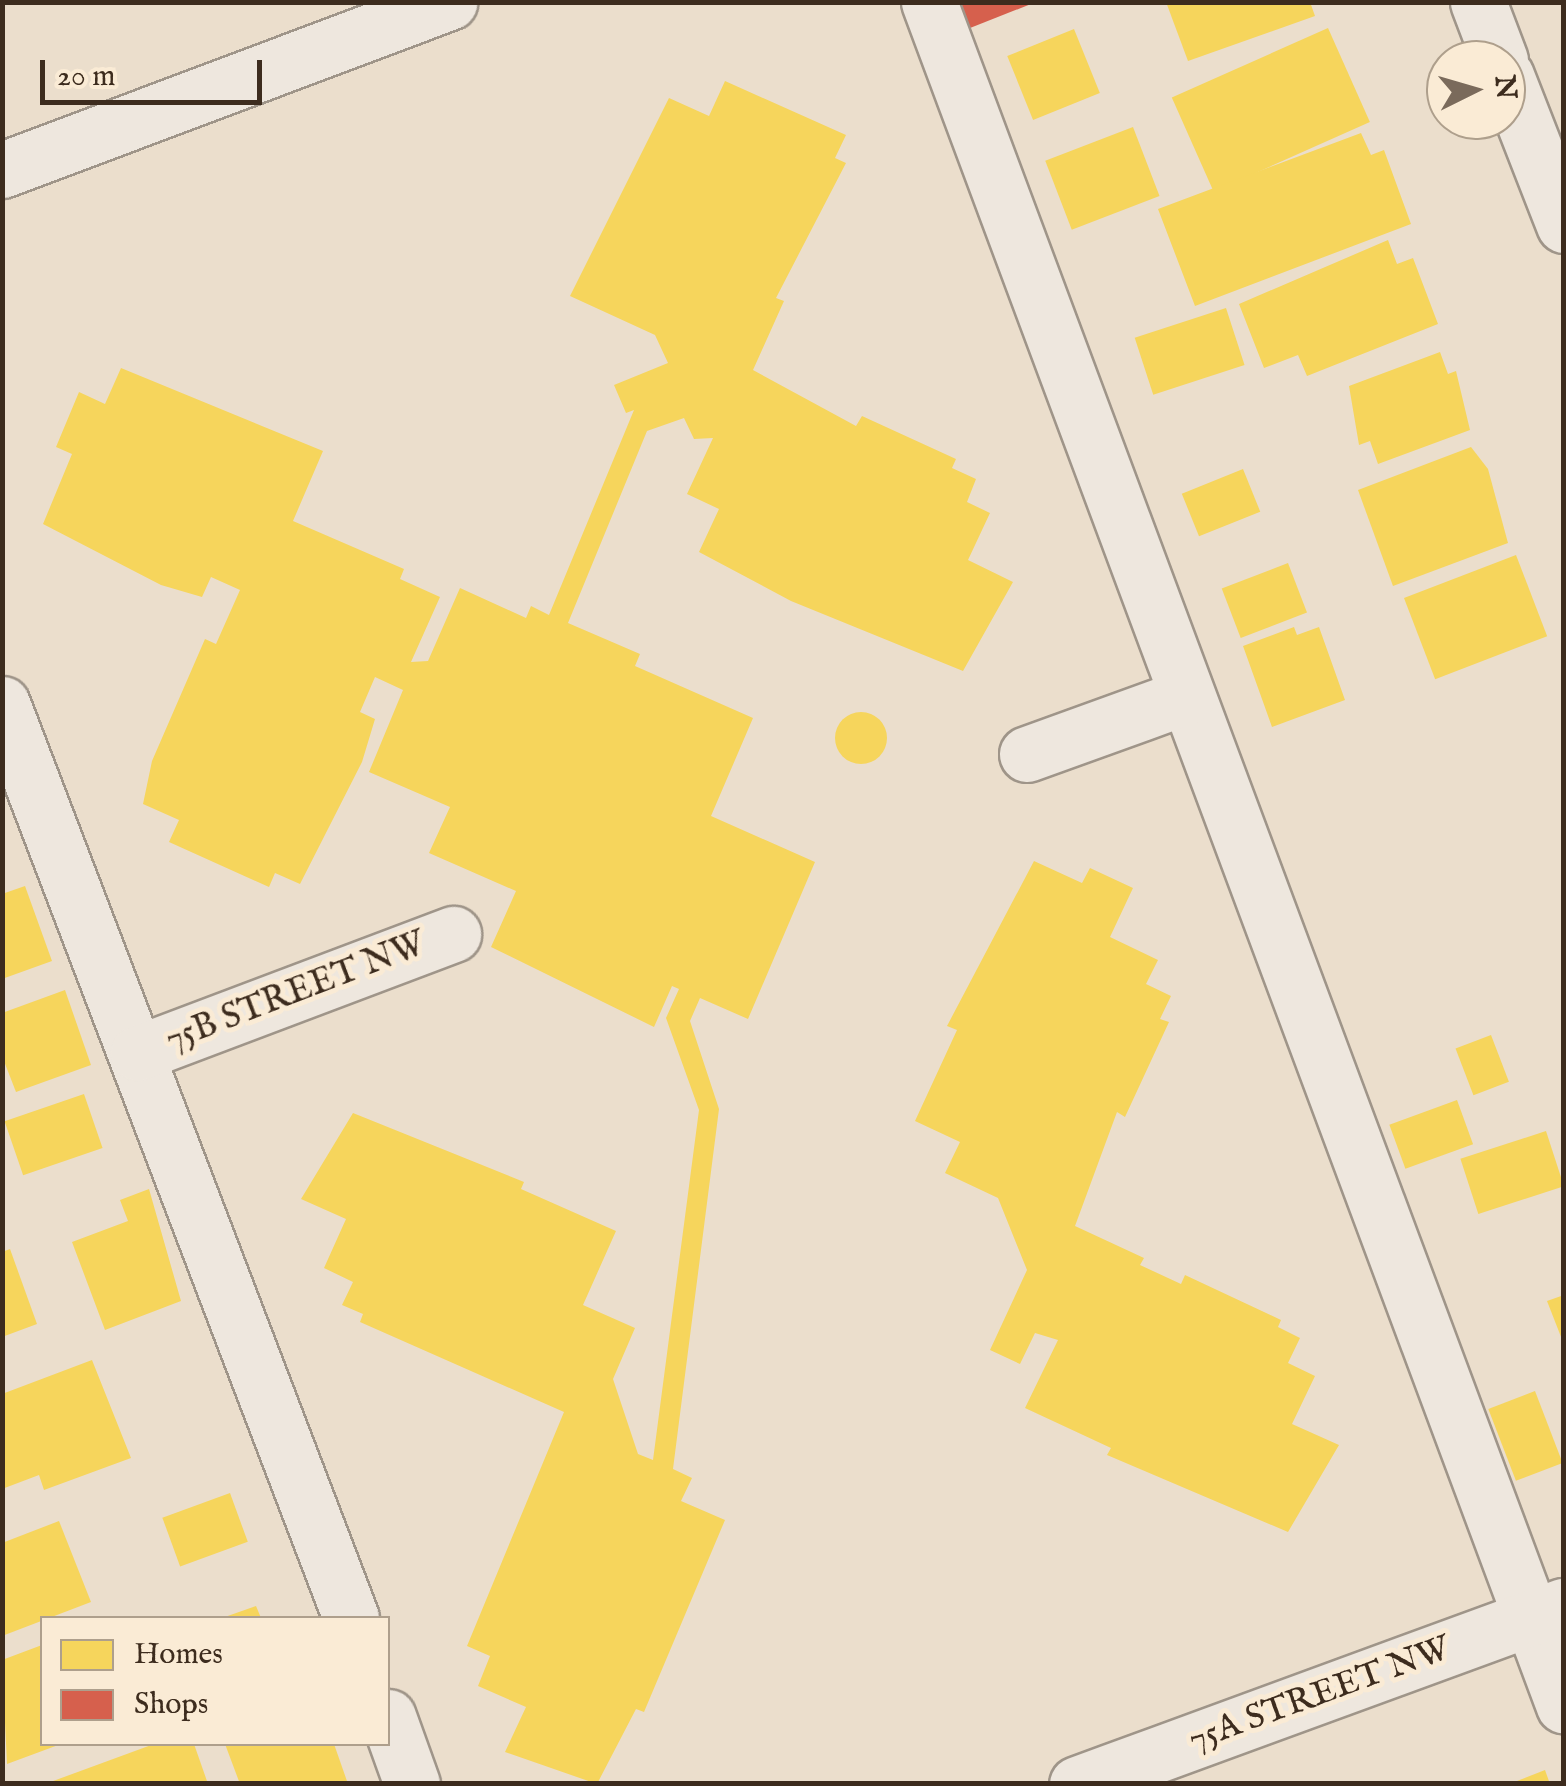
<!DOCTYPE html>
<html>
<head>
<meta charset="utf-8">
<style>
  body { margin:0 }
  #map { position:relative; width:1566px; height:1786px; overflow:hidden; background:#ebdecc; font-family:"IM FELL English",serif }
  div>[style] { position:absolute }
  .homes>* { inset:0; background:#f6d55c; transform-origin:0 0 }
  .round { border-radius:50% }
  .shops>* { inset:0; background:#d6604d }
  .roads { filter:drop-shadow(2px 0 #9f9589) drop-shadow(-2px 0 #9f9589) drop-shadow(0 2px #9f9589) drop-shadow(0 -2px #9f9589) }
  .minor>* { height:55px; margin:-27.5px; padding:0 27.5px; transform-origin:27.5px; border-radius:27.5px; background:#eee7de }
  span { translate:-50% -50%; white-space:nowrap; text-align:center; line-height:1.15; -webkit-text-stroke:10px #faebd5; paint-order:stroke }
  .street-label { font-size:35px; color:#3d2c1e }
  .frame { position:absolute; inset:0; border:5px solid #3d2c1e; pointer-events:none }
  .legend { position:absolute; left:40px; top:1616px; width:350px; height:130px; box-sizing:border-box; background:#faebd5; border:2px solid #ae9f8c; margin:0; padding:12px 18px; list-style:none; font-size:30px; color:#3d2c1e }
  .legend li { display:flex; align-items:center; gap:20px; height:50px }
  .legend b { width:50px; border:2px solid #ae9f8c }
  .north { position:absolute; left:1426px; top:40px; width:100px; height:100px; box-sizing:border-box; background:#faebd5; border:2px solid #ae9f8c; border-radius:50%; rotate:85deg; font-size:28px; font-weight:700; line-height:40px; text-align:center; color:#3d2c1e }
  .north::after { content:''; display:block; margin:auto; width:35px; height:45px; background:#7a6a5b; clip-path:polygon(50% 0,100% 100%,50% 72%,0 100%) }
  .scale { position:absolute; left:40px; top:60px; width:222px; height:45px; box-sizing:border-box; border:5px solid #3d2c1e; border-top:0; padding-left:12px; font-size:30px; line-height:35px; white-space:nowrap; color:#3d2c1e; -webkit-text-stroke:8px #faebd5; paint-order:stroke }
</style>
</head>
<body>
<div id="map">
  <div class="homes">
    <i style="clip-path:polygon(1166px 2px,1310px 2px,1315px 16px,1188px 61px)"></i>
    <i style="left:1328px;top:28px;width:103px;height:171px;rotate:66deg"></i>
    <i style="left:1074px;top:29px;width:69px;height:72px;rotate:68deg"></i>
    <i style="clip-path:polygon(725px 81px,846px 135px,835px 158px,846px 163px,776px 298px,784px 301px,753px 370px,856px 426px,862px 416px,956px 459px,952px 468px,976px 479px,967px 502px,990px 513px,968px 560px,1013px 582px,963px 671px,791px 601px,699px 552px,719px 509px,687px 494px,713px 438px,694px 439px,684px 418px,647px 431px,568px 623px,640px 654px,635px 666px,753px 718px,711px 816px,815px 862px,748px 1019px,700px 998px,690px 1021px,719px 1109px,673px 1469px,692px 1478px,681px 1501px,725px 1520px,644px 1712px,636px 1709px,597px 1784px,505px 1752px,526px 1707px,478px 1686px,490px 1656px,467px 1646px,564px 1412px,360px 1322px,363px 1314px,342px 1305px,353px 1282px,324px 1268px,346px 1219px,301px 1199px,353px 1113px,524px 1182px,521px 1189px,616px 1231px,583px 1305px,635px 1328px,613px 1379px,638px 1454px,653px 1460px,699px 1110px,666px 1018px,679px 989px,672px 986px,654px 1027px,491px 947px,516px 891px,429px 853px,450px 807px,369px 772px,403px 690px,375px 677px,360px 712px,375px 719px,362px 762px,300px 884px,275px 873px,269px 887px,169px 842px,179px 820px,143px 804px,152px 761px,205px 639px,216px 644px,240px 590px,211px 577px,202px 597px,161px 585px,43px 524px,72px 454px,56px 447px,79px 392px,105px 404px,121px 368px,323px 451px,293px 521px,404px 569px,400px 579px,440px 597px,411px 662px,428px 661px,460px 588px,526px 618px,531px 606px,549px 615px,634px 410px,626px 413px,614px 385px,668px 363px,655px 335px,570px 296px,669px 98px,709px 116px)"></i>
    <i style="left:1133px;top:127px;width:74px;height:94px;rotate:69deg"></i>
    <i style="clip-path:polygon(1361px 133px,1371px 155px,1384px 150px,1411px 224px,1195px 306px,1158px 209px)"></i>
    <i style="clip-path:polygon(1388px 240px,1397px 264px,1413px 258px,1438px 324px,1307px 376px,1298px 355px,1264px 368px,1239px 304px)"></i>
    <i style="left:1226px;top:308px;width:60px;height:96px;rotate:72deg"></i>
    <i style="clip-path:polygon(1440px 352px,1448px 374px,1456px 371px,1470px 430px,1378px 464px,1370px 441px,1359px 445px,1349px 386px)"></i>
    <i style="clip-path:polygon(1471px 447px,1488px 469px,1508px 543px,1393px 586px,1358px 490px)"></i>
    <i style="left:1243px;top:469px;width:46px;height:66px;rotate:68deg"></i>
    <i style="left:1516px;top:555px;width:87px;height:120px;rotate:69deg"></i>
    <i style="left:1288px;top:563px;width:53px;height:71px;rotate:69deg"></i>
    <i style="clip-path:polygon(1294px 627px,1297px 635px,1319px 627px,1345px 700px,1272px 727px,1243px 646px)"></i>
    <i class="round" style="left:835px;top:712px;width:52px;height:52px"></i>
    <i style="clip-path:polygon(1034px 861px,1082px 883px,1090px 868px,1133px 888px,1110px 937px,1158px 960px,1146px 984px,1171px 996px,1160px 1019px,1169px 1022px,1125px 1117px,1117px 1112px,1075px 1226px,1144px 1258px,1140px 1265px,1181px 1284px,1185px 1275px,1281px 1320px,1278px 1327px,1300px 1338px,1288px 1363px,1315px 1376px,1292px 1424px,1339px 1445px,1288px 1532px,1107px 1455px,1111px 1448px,1025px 1408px,1058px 1340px,1035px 1333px,1020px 1364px,990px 1350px,1027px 1270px,998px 1198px,945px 1173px,960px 1142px,915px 1121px,957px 1030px,947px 1026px)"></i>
    <i style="clip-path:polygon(25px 886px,52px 961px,2px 979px,2px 894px)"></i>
    <i style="clip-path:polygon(65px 990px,91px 1065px,16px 1092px,2px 1056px,2px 1013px)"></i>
    <i style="left:1491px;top:1035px;width:50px;height:38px;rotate:69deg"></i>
    <i style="left:84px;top:1094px;width:57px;height:84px;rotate:71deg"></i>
    <i style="left:1457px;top:1100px;width:47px;height:72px;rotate:70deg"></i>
    <i style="left:1546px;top:1131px;width:58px;height:90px;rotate:72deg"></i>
    <i style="clip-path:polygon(149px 1189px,181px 1301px,105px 1330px,72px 1242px,128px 1221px,120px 1200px)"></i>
    <i style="clip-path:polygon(10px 1249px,37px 1324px,2px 1337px,2px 1252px)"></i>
    <i style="clip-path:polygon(1564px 1295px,1564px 1342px,1563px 1342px,1547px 1301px)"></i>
    <i style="clip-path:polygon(92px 1360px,131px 1458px,44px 1490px,39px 1475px,2px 1489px,2px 1394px)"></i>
    <i style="left:1535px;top:1391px;width:77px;height:50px;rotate:69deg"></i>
    <i style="left:230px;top:1493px;width:52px;height:72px;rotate:70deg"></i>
    <i style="clip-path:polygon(59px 1521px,91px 1602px,2px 1636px,2px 1543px)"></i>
    <i style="clip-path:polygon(256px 1606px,261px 1618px,222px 1618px)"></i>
    <i style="clip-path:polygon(42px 1645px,42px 1744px,61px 1744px,7px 1764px,2px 1660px)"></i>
    <i style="clip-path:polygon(154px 1744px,194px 1744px,208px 1784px,45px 1784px)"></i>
    <i style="clip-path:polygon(225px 1744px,334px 1744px,348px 1784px,240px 1784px)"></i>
    <i style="clip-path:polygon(1545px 1770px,1550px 1784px,1512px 1784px,1512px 1783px)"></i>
  </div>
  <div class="shops">
    <i style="clip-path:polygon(954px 2px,1036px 2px,965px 30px)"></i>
  </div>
  <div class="roads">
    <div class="minor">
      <i style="left:929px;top:2px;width:1818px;rotate:69.56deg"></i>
      <i style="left:1478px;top:2px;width:62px;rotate:69.2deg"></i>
      <i style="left:1506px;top:76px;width:160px;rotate:68.7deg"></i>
      <i style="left:2px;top:170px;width:478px;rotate:-20.6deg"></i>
      <i style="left:2px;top:704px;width:978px;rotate:69.1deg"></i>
      <i style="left:1027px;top:754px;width:170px;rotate:-19.9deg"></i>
      <i style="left:138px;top:1053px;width:337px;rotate:-20.7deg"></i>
      <i style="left:388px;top:1717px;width:71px;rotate:70.3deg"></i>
      <i style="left:1077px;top:1784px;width:518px;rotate:-20.12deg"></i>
    </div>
  </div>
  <div class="street-label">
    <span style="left:296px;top:993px;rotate:-21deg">75B STREET NW</span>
    <span style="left:1320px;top:1695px;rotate:-20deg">75A STREET NW</span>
  </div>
  <div class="frame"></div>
  <ul class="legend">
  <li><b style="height:28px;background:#f6d55c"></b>Homes</li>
  <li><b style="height:28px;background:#d6604d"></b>Shops</li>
  </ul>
  <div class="north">N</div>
  <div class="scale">20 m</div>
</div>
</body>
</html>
